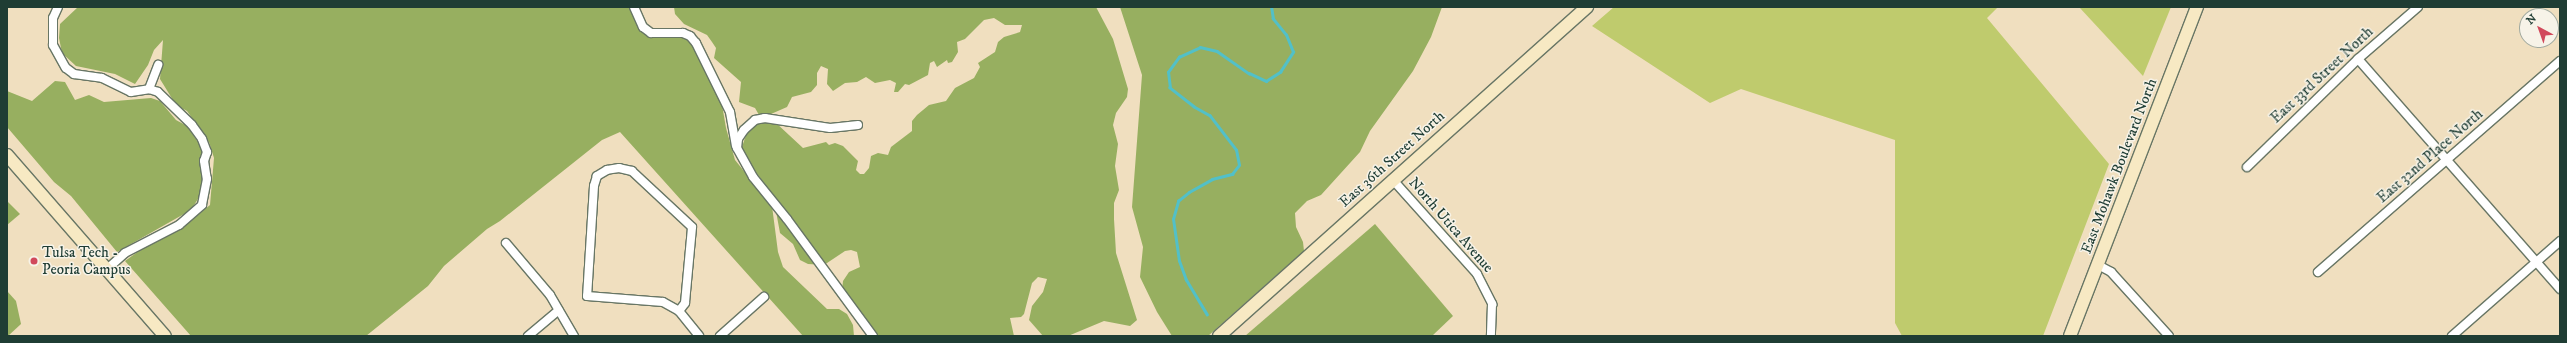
<!DOCTYPE html>
<html>
<head>
<meta charset="utf-8">
<style>
  body { margin:0 }
  #map { position:relative; width:2567px; height:343px; overflow:hidden; background:#f0dfbf; font-family:"IM FELL DW Pica",serif }
  div>[style] { position:absolute }
  .green>* { inset:0; background:#bfcb6d }
  .forest>* { inset:0; background:#97af60 }
  .stream>* { height:2.5px; margin:-1.25px; padding:0 1.25px; transform-origin:1.25px; border-radius:1.25px; background:#52c0c8 }
  .roads { filter:drop-shadow(1px 0 #687665) drop-shadow(-1px 0 #687665) drop-shadow(0 1px #687665) drop-shadow(0 -1px #687665) }
  .street>* { height:8px; margin:-4px; padding:0 4px; transform-origin:4px; border-radius:4px; background:#fff }
  .secondary>* { height:12px; margin:-6px; padding:0 6px; transform-origin:6px; border-radius:6px; background:#f7e9c3 }
  .dots>* { width:11px; height:11px; translate:-50% -50%; box-sizing:border-box; border:2px solid #f7f3e8; border-radius:50% }
  span { translate:-50% -50%; white-space:nowrap; text-align:center; line-height:1.15; -webkit-text-stroke:3px #f7f3e8; paint-order:stroke }
  .street-label { font-size:15px; color:#1f3d34 }
  .poi-label { font-size:15px; color:#1f3d34 }
  .left { translate:0 -50%; text-align:left }
  .frame { position:absolute; inset:0; border:8px solid #1f3d34; pointer-events:none }
  .north { position:absolute; left:2519px; top:8px; width:40px; height:40px; box-sizing:border-box; background:#f7f3e8; border:1px solid #a1aaa0; border-radius:50%; rotate:319deg; font-size:11px; font-weight:700; line-height:16px; text-align:center; color:#1f3d34 }
  .north::after { content:''; display:block; margin:auto; width:14px; height:18px; background:#d1495b; clip-path:polygon(50% 0,100% 100%,50% 72%,0 100%) }
</style>
</head>
<body>
<div id="map">
  <div class="green">
    <i style="clip-path:polygon(1614px 7px,1998px 7px,1987px 18px,2109px 164px,2043px 336px,1902px 336px,1895px 323px,1895px 140px,1741px 89px,1710px 103px,1592px 26px)"></i>
    <i style="clip-path:polygon(2079px 7px,2171px 7px,2143px 76px)"></i>
  </div>
  <div class="forest">
    <i style="clip-path:polygon(78px 7px,632px 7px,645px 33px,653px 38px,690px 37px,720px 93px,726px 128px,735px 160px,772px 206px,778px 252px,783px 267px,827px 309px,839px 309px,847px 314px,853px 325px,854px 336px,803px 336px,620px 132px,602px 140px,500px 221px,487px 229px,444px 266px,428px 286px,366px 336px,191px 336px,125px 261px,143px 248px,186px 225px,210px 205px,214px 158px,209px 142px,187px 111px,176px 105px,160px 79px,163px 40px,154px 50px,148px 65px,135px 84px,115px 74px,76px 66px,62px 53px,59px 38px,60px 24px)"></i>
    <i style="clip-path:polygon(674px 7px,1096px 7px,1113px 39px,1128px 89px,1127px 97px,1116px 113px,1113px 125px,1118px 144px,1115px 166px,1119px 190px,1114px 203px,1114px 219px,1116px 253px,1137px 320px,1130px 326px,1104px 321px,1068px 336px,1043px 336px,1029px 320px,1032px 306px,1043px 292px,1047px 279px,1038px 277px,1032px 283px,1024px 314px,1021px 317px,1010px 318px,1014px 336px,878px 336px,842px 290px,843px 281px,849px 272px,860px 267px,857px 252px,851px 250px,845px 251px,824px 265px,808px 264px,800px 260px,793px 244px,780px 233px,773px 195px,743px 155px,742px 147px,747px 132px,760px 121px,775px 122px,803px 148px,826px 142px,829px 145px,835px 143px,843px 146px,858px 161px,856px 170px,860px 174px,864px 174px,869px 168px,871px 156px,878px 153px,888px 155px,891px 147px,912px 131px,912px 121px,917px 115px,929px 105px,946px 101px,955px 88px,974px 78px,980px 67px,978px 63px,995px 52px,998px 42px,1004px 37px,1020px 32px,1022px 25px,1005px 25px,994px 18px,984px 20px,965px 39px,957px 42px,958px 52px,952px 62px,948px 63px,947px 60px,937px 67px,934px 61px,930px 63px,928px 75px,909px 85px,905px 84px,898px 92px,894px 92px,896px 83px,890px 80px,875px 83px,866px 77px,857px 82px,845px 83px,833px 91px,827px 84px,828px 69px,821px 66px,817px 73px,817px 85px,811px 92px,792px 97px,787px 107px,771px 114px,759px 115px,755px 108px,739px 102px,741px 82px,714px 58px,716px 48px,712px 42px,707px 35px,684px 24px,675px 14px)"></i>
    <i style="clip-path:polygon(1120px 7px,1442px 7px,1431px 37px,1413px 71px,1370px 131px,1360px 152px,1321px 195px,1307px 201px,1295px 213px,1296px 227px,1303px 242px,1304px 251px,1208px 336px,1172px 336px,1157px 312px,1140px 277px,1143px 247px,1132px 207px,1142px 75px)"></i>
    <i style="clip-path:polygon(55px 81px,65px 82px,75px 100px,89px 95px,104px 102px,151px 98px,160px 101px,176px 120px,187px 126px,204px 151px,200px 156px,205px 178px,201px 194px,191px 210px,117px 252px,71px 196px,54px 182px,7px 127px,7px 91px,32px 101px)"></i>
    <i style="clip-path:polygon(7px 201px,20px 214px,7px 225px)"></i>
    <i style="clip-path:polygon(1375px 224px,1453px 316px,1432px 336px,1245px 336px)"></i>
    <i style="clip-path:polygon(7px 291px,16px 301px,21px 324px,8px 336px)"></i>
  </div>
  <div class="stream">
    <i style="left:1207px;top:315px;width:41px;rotate:-121deg"></i>
    <i style="left:1186px;top:280px;width:20px;rotate:-110deg"></i>
    <i style="left:1179px;top:261px;width:42px;rotate:-98.1deg"></i>
    <i style="left:1173px;top:219px;width:19px;rotate:-74deg"></i>
    <i style="left:1178px;top:201px;width:14px;rotate:-39deg"></i>
    <i style="left:1189px;top:192px;width:26px;rotate:-29deg"></i>
    <i style="left:1212px;top:179px;width:21px;rotate:-14deg"></i>
    <i style="left:1232px;top:174px;width:11px;rotate:-52deg"></i>
    <i style="left:1239px;top:165px;width:15px;rotate:-101deg"></i>
    <i style="left:1236px;top:150px;width:43px;rotate:-127.4deg"></i>
    <i style="left:1210px;top:116px;width:18px;rotate:-151deg"></i>
    <i style="left:1194px;top:107px;width:31px;rotate:-142deg"></i>
    <i style="left:1170px;top:88px;width:16px;rotate:-97deg"></i>
    <i style="left:1168px;top:72px;width:19px;rotate:-54deg"></i>
    <i style="left:1179px;top:57px;width:23px;rotate:-25deg"></i>
    <i style="left:1200px;top:47px;width:17px;rotate:13deg"></i>
    <i style="left:1217px;top:51px;width:39px;rotate:35deg"></i>
    <i style="left:1249px;top:73px;width:19px;rotate:25deg"></i>
    <i style="left:1266px;top:81px;width:17px;rotate:-33deg"></i>
    <i style="left:1280px;top:72px;width:24px;rotate:-57deg"></i>
    <i style="left:1293px;top:52px;width:18px;rotate:-112deg"></i>
    <i style="left:1286px;top:35px;width:21px;rotate:-129deg"></i>
    <i style="left:1273px;top:19px;width:12px;rotate:-99deg"></i>
  </div>
  <div class="roads">
    <div class="street">
      <i style="left:58px;top:7px;width:12px;rotate:114deg"></i>
      <i style="left:53px;top:18px;width:27px;rotate:90deg"></i>
      <i style="left:53px;top:45px;width:26px;rotate:61deg"></i>
      <i style="left:66px;top:68px;width:10px;rotate:37deg"></i>
      <i style="left:74px;top:74px;width:28px;rotate:8deg"></i>
      <i style="left:102px;top:78px;width:32px;rotate:26deg"></i>
      <i style="left:131px;top:92px;width:18px;rotate:-9deg"></i>
      <i style="left:149px;top:89px;width:9px;rotate:18deg"></i>
      <i style="left:158px;top:92px;width:47px;rotate:44.1deg"></i>
      <i style="left:192px;top:125px;width:17px;rotate:54deg"></i>
      <i style="left:202px;top:139px;width:14px;rotate:69deg"></i>
      <i style="left:207px;top:152px;width:9px;rotate:108deg"></i>
      <i style="left:204px;top:161px;width:18px;rotate:81deg"></i>
      <i style="left:207px;top:179px;width:26px;rotate:101deg"></i>
      <i style="left:202px;top:205px;width:30px;rotate:139deg"></i>
      <i style="left:179px;top:225px;width:61px;rotate:152.6deg"></i>
      <i style="left:125px;top:253px;width:24px;rotate:138deg"></i>
      <i style="left:634px;top:7px;width:22px;rotate:66deg"></i>
      <i style="left:643px;top:27px;width:10px;rotate:37deg"></i>
      <i style="left:651px;top:33px;width:32px"></i>
      <i style="left:683px;top:33px;width:8px;rotate:23deg"></i>
      <i style="left:690px;top:36px;width:9px;rotate:49deg"></i>
      <i style="left:696px;top:43px;width:77px;rotate:63.8deg"></i>
      <i style="left:730px;top:112px;width:34px;rotate:80deg"></i>
      <i style="left:2358px;top:59px;width:306px;rotate:48.7deg"></i>
      <i style="left:149px;top:89px;width:26px;rotate:-69deg"></i>
      <i style="left:858px;top:125px;width:28px;rotate:174deg"></i>
      <i style="left:830px;top:128px;width:66px;rotate:-171.3deg"></i>
      <i style="left:765px;top:118px;width:10px;rotate:169deg"></i>
      <i style="left:755px;top:120px;width:15px;rotate:138deg"></i>
      <i style="left:744px;top:130px;width:11px;rotate:124deg"></i>
      <i style="left:738px;top:139px;width:9px;rotate:96deg"></i>
      <i style="left:737px;top:148px;width:33px;rotate:61deg"></i>
      <i style="left:753px;top:177px;width:54px;rotate:51deg"></i>
      <i style="left:787px;top:219px;width:145px;rotate:53.7deg"></i>
      <i style="left:2247px;top:167px;width:155px;rotate:-44.2deg"></i>
      <i style="left:2358px;top:59px;width:79px;rotate:-40.9deg"></i>
      <i style="left:1393px;top:180px;width:126px;rotate:48.2deg"></i>
      <i style="left:1477px;top:274px;width:34px;rotate:63deg"></i>
      <i style="left:1492px;top:304px;width:32px;rotate:92deg"></i>
      <i style="left:506px;top:243px;width:68px;rotate:49.8deg"></i>
      <i style="left:550px;top:295px;width:48px;rotate:59.7deg"></i>
      <i style="left:2098px;top:265px;width:15px;rotate:28deg"></i>
      <i style="left:2111px;top:272px;width:86px;rotate:47.8deg"></i>
      <i style="left:2318px;top:272px;width:321px;rotate:-41.1deg"></i>
      <i style="left:679px;top:311px;width:10px;rotate:-53deg"></i>
      <i style="left:685px;top:303px;width:76px;rotate:-84.7deg"></i>
      <i style="left:692px;top:227px;width:82px;rotate:-137deg"></i>
      <i style="left:632px;top:171px;width:13px;rotate:-167deg"></i>
      <i style="left:619px;top:168px;width:12px;rotate:171deg"></i>
      <i style="left:607px;top:170px;width:12px;rotate:149deg"></i>
      <i style="left:597px;top:176px;width:10px;rotate:107deg"></i>
      <i style="left:594px;top:186px;width:110px;rotate:93.6deg"></i>
      <i style="left:587px;top:296px;width:76px;rotate:4.5deg"></i>
      <i style="left:663px;top:302px;width:18px;rotate:29deg"></i>
      <i style="left:679px;top:311px;width:32px;rotate:51deg"></i>
      <i style="left:528px;top:336px;width:40px;rotate:-40deg"></i>
      <i style="left:720px;top:336px;width:59px;rotate:-41.6deg"></i>
      <i style="left:2452px;top:336px;width:144px;rotate:-41.3deg"></i>
    </div>
    <div class="secondary">
      <i style="left:7px;top:155px;width:240px;rotate:48.9deg"></i>
      <i style="left:1219px;top:336px;width:494px;rotate:-41.8deg"></i>
      <i style="left:2070px;top:336px;width:353px;rotate:-68.9deg"></i>
    </div>
  </div>
  <div class="dots">
    <i style="left:34px;top:261px;background:#d1495b"></i>
  </div>
  <div class="street-label">
    <span style="left:2322px;top:75px;rotate:-43deg">East 33rd Street North</span>
    <span style="left:2430px;top:156px;rotate:-41deg">East 32nd Place North</span>
    <span style="left:1392px;top:159px;rotate:-42deg">East 36th Street North</span>
    <span style="left:2119px;top:166px;rotate:-69deg">East Mohawk Boulevard North</span>
    <span style="left:1451px;top:225px;rotate:49deg">North Utica Avenue</span>
  </div>
  <div class="poi-label">
    <span class="left" style="left:42px;top:261px">Tulsa Tech -<br>Peoria Campus</span>
  </div>
  <div class="frame"></div>
  <div class="north">N</div>
</div>
</body>
</html>
